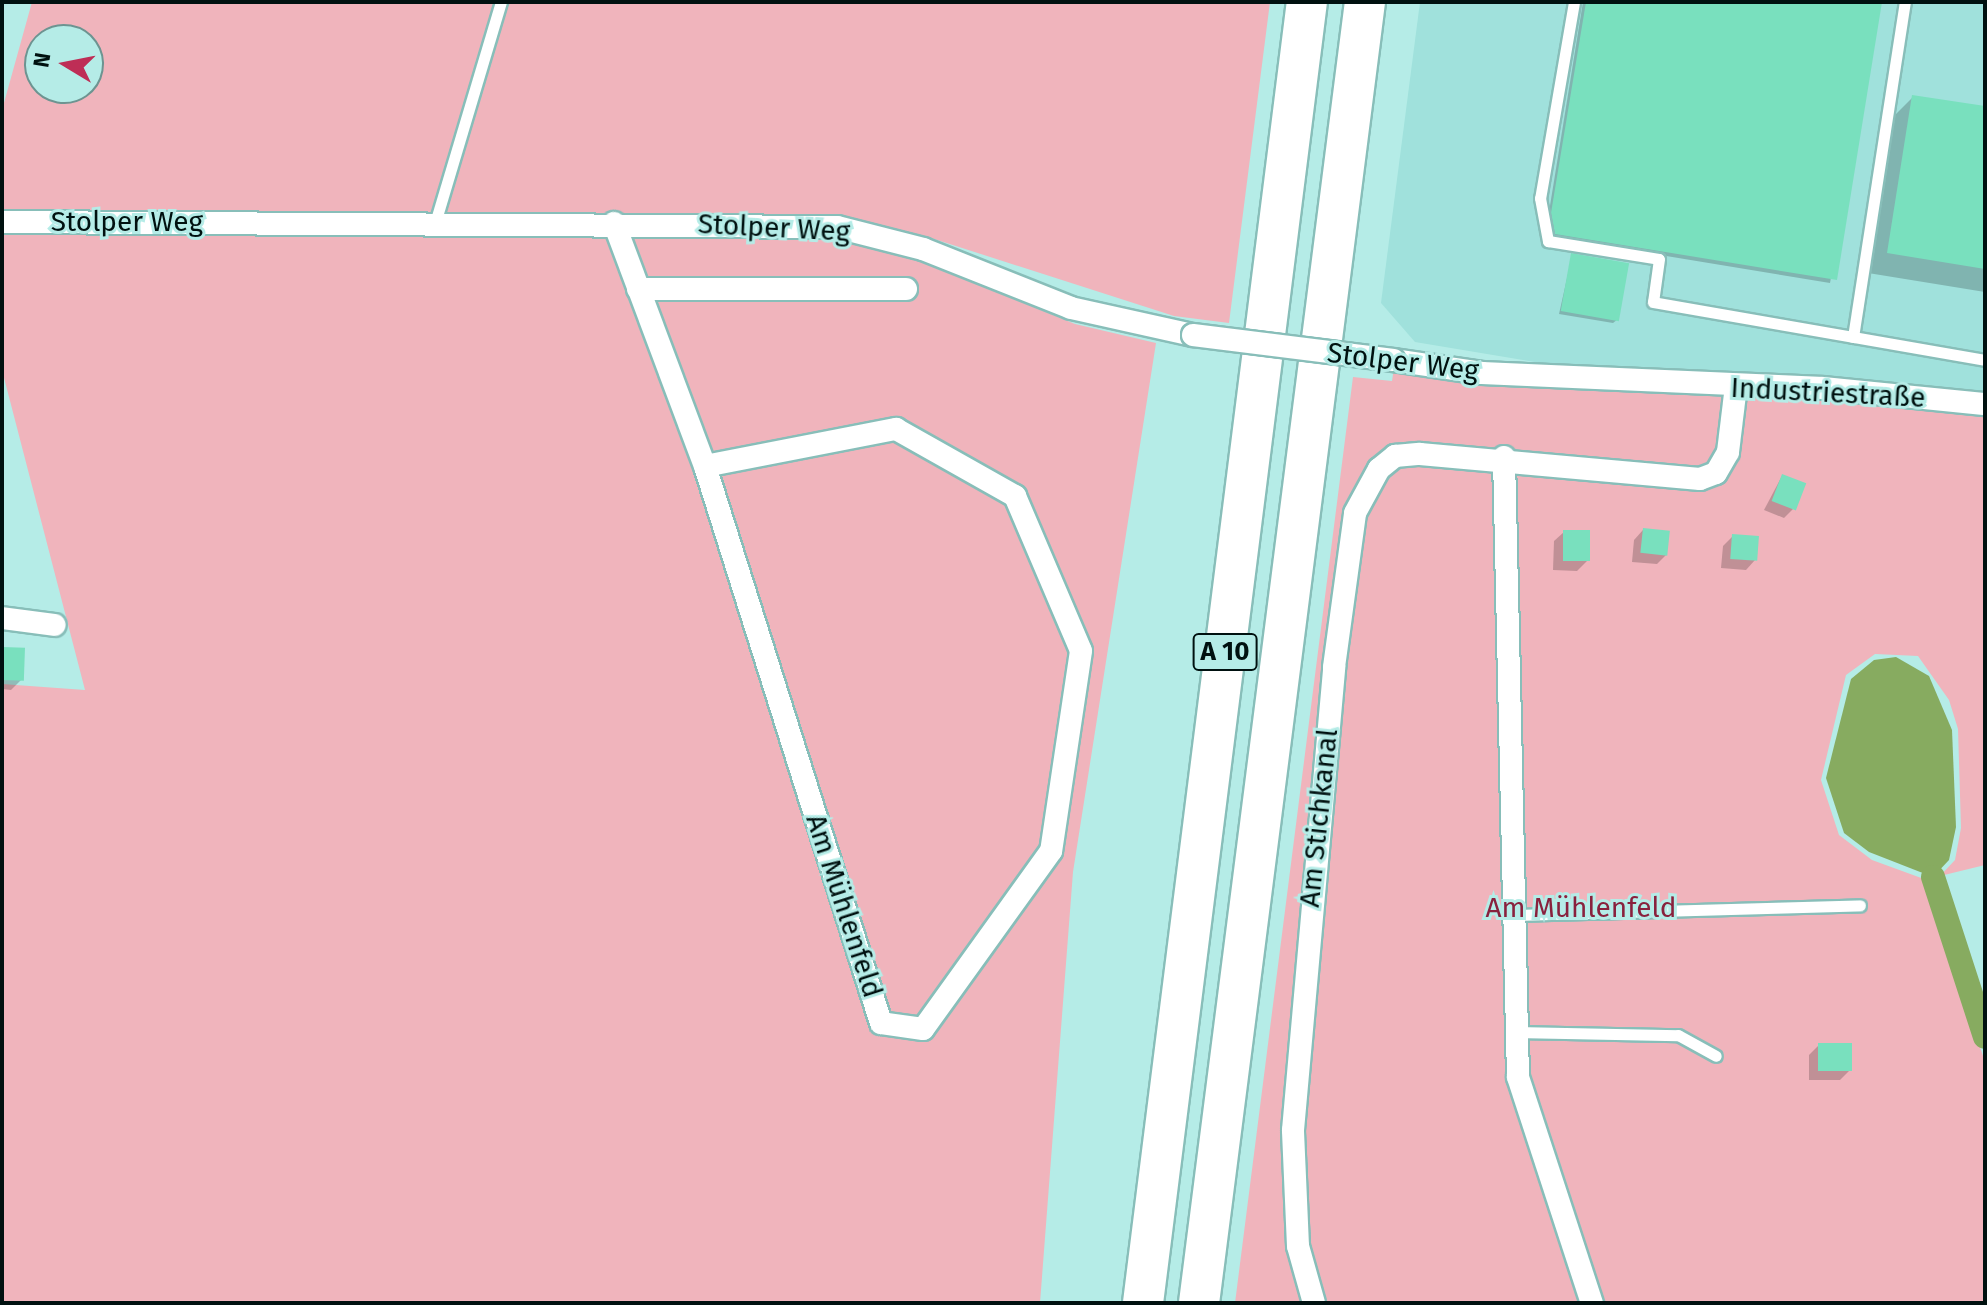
<!DOCTYPE html>
<html>
<head>
<meta charset="utf-8">
<style>
  body { margin:0 }
  #map { position:relative; width:1987px; height:1305px; overflow:hidden; background:#b5ece7; font-family:"Fira Sans",sans-serif }
  div>[style] { position:absolute }
  .built>* { inset:0; background:#a0e1dc }
  .green>* { inset:0; background:#f0b4bc }
  .water>* { inset:0; background:#87ab60 }
  .shadow>* { inset:0; background:#0003 }
  .canal>* { height:24px; margin:-12px; padding:0 12px; transform-origin:12px; border-radius:12px; background:#87ab60 }
  .building>* { inset:0; background:#79e0be; transform-origin:0 0 }
  .roads { filter:drop-shadow(2px 0 #88beb9) drop-shadow(-2px 0 #88beb9) drop-shadow(0 2px #88beb9) drop-shadow(0 -2px #88beb9) }
  .lane>* { height:11px; margin:-5.5px; padding:0 5.5px; transform-origin:5.5px; border-radius:5.5px; background:#fff }
  .street>* { height:22px; margin:-11px; padding:0 11px; transform-origin:11px; border-radius:11px; background:#fff }
  .highway>* { height:40px; margin:-20px; padding:0 20px; transform-origin:20px; border-radius:20px; background:#fff }
  .bridges { filter:drop-shadow(2px 0 #88beb9) drop-shadow(-2px 0 #88beb9) drop-shadow(0 2px #88beb9) drop-shadow(0 -2px #88beb9) }
  .street-bridge>* { height:22px; margin:-11px; padding:0 11px; transform-origin:11px; border-radius:11px; background:#fff }
  span { translate:-50% -50%; white-space:nowrap; text-align:center; line-height:1.15; -webkit-text-stroke:6px #b5ece7; paint-order:stroke }
  .shield-label span { padding:2px 6px; background:#b5ece7; border:2px solid; border-radius:6px; -webkit-text-stroke-width:0 }
  .shield-label { font-size:26px; color:#001110; font-weight:700 }
  .street-label { font-size:28px; color:#001110 }
  .park-label { font-size:28px; color:#89213d }
  .frame { position:absolute; inset:0; border:4px solid #001110; pointer-events:none }
  .north { position:absolute; left:24px; top:24px; width:80px; height:80px; box-sizing:border-box; background:#b5ece7; border:2px solid #6d9491; border-radius:50%; rotate:280deg; font-size:22px; font-weight:700; line-height:32px; text-align:center; color:#001110 }
  .north::after { content:''; display:block; margin:auto; width:28px; height:36px; background:#be2e56; clip-path:polygon(50% 0,100% 100%,50% 72%,0 100%) }
</style>
</head>
<body>
<div id="map">
  <div class="built">
    <i style="clip-path:polygon(1420px 2px,1985px 2px,1985px 395px,1559px 366px,1415px 342px,1381px 303px)"></i>
  </div>
  <div class="green">
    <i style="clip-path:polygon(evenodd,32px 2px,1270px 2px,1229px 323px,1174px 316px,931px 238px,921px 261px,1075px 324px,1156px 343px,1073px 872px,1040px 1303px,2px 1303px,2px 684px,85px 690px,2px 370px,2px 110px,32px 2px,40px 40px,88px 40px,88px 88px,40px 88px,40px 40px)"></i>
    <i style="clip-path:polygon(1394px 368px,1827px 395px,1985px 417px,1985px 865px,1940px 876px,1955px 860px,1961px 828px,1958px 729px,1949px 700px,1918px 656px,1875px 654px,1846px 675px,1821px 780px,1839px 835px,1872px 860px,1924px 879px,1985px 1062px,1985px 1303px,1235px 1303px,1353px 377px,1392px 381px)"></i>
  </div>
  <div class="water">
    <i style="clip-path:polygon(1896px 657px,1929px 676px,1952px 730px,1956px 827px,1949px 860px,1933px 877px,1869px 852px,1844px 833px,1826px 778px,1851px 679px,1874px 660px)"></i>
  </div>
  <div class="shadow">
    <i style="clip-path:polygon(1583px 2px,1880px 2px,1830px 283px,1551px 237px,1548px 218px)"></i>
    <i style="clip-path:polygon(1913px 97px,1985px 108px,1985px 292px,1868px 273px,1893px 117px)"></i>
    <i style="clip-path:polygon(1572px 256px,1618px 319px,1613px 323px,1559px 314px)"></i>
    <i style="clip-path:polygon(1782px 476px,1794px 508px,1784px 518px,1764px 510px)"></i>
    <i style="clip-path:polygon(1643px 530px,1666px 555px,1657px 564px,1632px 562px,1634px 540px)"></i>
    <i style="clip-path:polygon(1564px 532px,1587px 561px,1577px 571px,1553px 570px,1554px 541px)"></i>
    <i style="clip-path:polygon(1733px 536px,1755px 560px,1746px 570px,1721px 568px,1723px 546px)"></i>
    <i style="clip-path:polygon(2px 649px,21px 680px,11px 690px,2px 689px)"></i>
    <i style="clip-path:polygon(1819px 1045px,1850px 1070px,1840px 1080px,1809px 1080px,1809px 1055px)"></i>
  </div>
  <div class="canal">
    <i style="left:1933px;top:877px;width:168px;rotate:72deg"></i>
  </div>
  <div class="building">
    <i style="clip-path:polygon(1586px 2px,1882px 2px,1837px 280px,1555px 234px,1551px 213px)"></i>
    <i style="clip-path:polygon(1912px 95px,1985px 106px,1985px 269px,1887px 253px)"></i>
    <i style="left:1571px;top:253px;width:59px;height:59px;rotate:10deg"></i>
    <i style="left:1782px;top:474px;width:26px;height:29px;rotate:21deg"></i>
    <i style="left:1643px;top:528px;width:27px;height:25px;rotate:6deg"></i>
    <i style="left:1563px;top:530px;width:27px;height:31px"></i>
    <i style="left:1732px;top:534px;width:27px;height:25px;rotate:4deg"></i>
    <i style="left:2px;top:647px;width:23px;height:33px;rotate:2deg"></i>
    <i style="left:1818px;top:1043px;width:34px;height:28px"></i>
  </div>
  <div class="roads">
    <div class="lane">
      <i style="left:1574px;top:2px;width:199px;rotate:99.8deg"></i>
      <i style="left:1540px;top:198px;width:44px;rotate:79.5deg"></i>
      <i style="left:1548px;top:241px;width:112px;rotate:9.2deg"></i>
      <i style="left:1659px;top:259px;width:43px;rotate:97.9deg"></i>
      <i style="left:1653px;top:302px;width:337px;rotate:9.9deg"></i>
      <i style="left:435px;top:223px;width:231px;rotate:-73.4deg"></i>
      <i style="left:1853px;top:337px;width:339px;rotate:-81.2deg"></i>
      <i style="left:1512px;top:915px;width:348px;rotate:-1.6deg"></i>
      <i style="left:1515px;top:1032px;width:163px;rotate:1.1deg"></i>
      <i style="left:1678px;top:1035px;width:43px;rotate:28.9deg"></i>
    </div>
    <div class="street">
      <i style="left:2px;top:222px;width:835px;rotate:0.34deg"></i>
      <i style="left:837px;top:227px;width:89px;rotate:14.3deg"></i>
      <i style="left:923px;top:249px;width:159px;rotate:21.7deg"></i>
      <i style="left:1071px;top:308px;width:125px;rotate:12.5deg"></i>
      <i style="left:614px;top:223px;width:259px;rotate:69.5deg"></i>
      <i style="left:705px;top:466px;width:195px;rotate:-11deg"></i>
      <i style="left:896px;top:429px;width:137px;rotate:29.4deg"></i>
      <i style="left:1015px;top:496px;width:168px;rotate:66.9deg"></i>
      <i style="left:1081px;top:651px;width:202px;rotate:98.5deg"></i>
      <i style="left:1051px;top:851px;width:219px;rotate:125.7deg"></i>
      <i style="left:923px;top:1029px;width:42px;rotate:-171.9deg"></i>
      <i style="left:881px;top:1023px;width:584px;rotate:-107.54deg"></i>
      <i style="left:638px;top:289px;width:268px"></i>
      <i style="left:1393px;top:360px;width:90px;rotate:8.3deg"></i>
      <i style="left:1482px;top:373px;width:342px;rotate:2.5deg"></i>
      <i style="left:1824px;top:388px;width:162px;rotate:5.7deg"></i>
      <i style="left:1504px;top:457px;width:620px;rotate:88.71deg"></i>
      <i style="left:1518px;top:1077px;width:238px;rotate:71.9deg"></i>
      <i style="left:2px;top:618px;width:53px;rotate:7.5deg"></i>
      <i style="left:1314px;top:1303px;width:59px;rotate:-105.7deg"></i>
      <i style="left:1298px;top:1246px;width:116px;rotate:-92.5deg"></i>
      <i style="left:1293px;top:1130px;width:465px;rotate:-84.9deg"></i>
      <i style="left:1334px;top:667px;width:155px;rotate:-82.2deg"></i>
      <i style="left:1355px;top:513px;width:50px;rotate:-61.4deg"></i>
      <i style="left:1379px;top:469px;width:21px;rotate:-39deg"></i>
      <i style="left:1395px;top:456px;width:25px;rotate:-5deg"></i>
      <i style="left:1420px;top:454px;width:281px;rotate:5.1deg"></i>
      <i style="left:1700px;top:479px;width:17px;rotate:-21deg"></i>
      <i style="left:1716px;top:473px;width:24px;rotate:-60deg"></i>
      <i style="left:1728px;top:452px;width:66px;rotate:-83.1deg"></i>
    </div>
    <div class="highway">
      <i style="left:1143px;top:1303px;width:1311px;rotate:-82.82deg"></i>
      <i style="left:1199px;top:1303px;width:1312px;rotate:-82.73deg"></i>
    </div>
  </div>
  <div class="bridges">
    <div class="street-bridge">
      <i style="left:1193px;top:335px;width:202px;rotate:7.1deg"></i>
    </div>
  </div>
  <div class="shield-label">
    <span style="left:1225px;top:652px">A 10</span>
  </div>
  <div class="street-label">
    <span style="left:127px;top:222px">Stolper Weg</span>
    <span style="left:774px;top:228px;rotate:3deg">Stolper Weg</span>
    <span style="left:1403px;top:362px;rotate:7deg">Stolper Weg</span>
    <span style="left:1828px;top:393px;rotate:3deg">Industriestraße</span>
    <span style="left:1319px;top:818px;rotate:-84deg">Am Stichkanal</span>
    <span style="left:844px;top:906px;rotate:72deg">Am Mühlenfeld</span>
  </div>
  <div class="park-label">
    <span style="left:1581px;top:908px">Am Mühlenfeld</span>
  </div>
  <div class="frame"></div>
  <div class="north">N</div>
</div>
</body>
</html>
